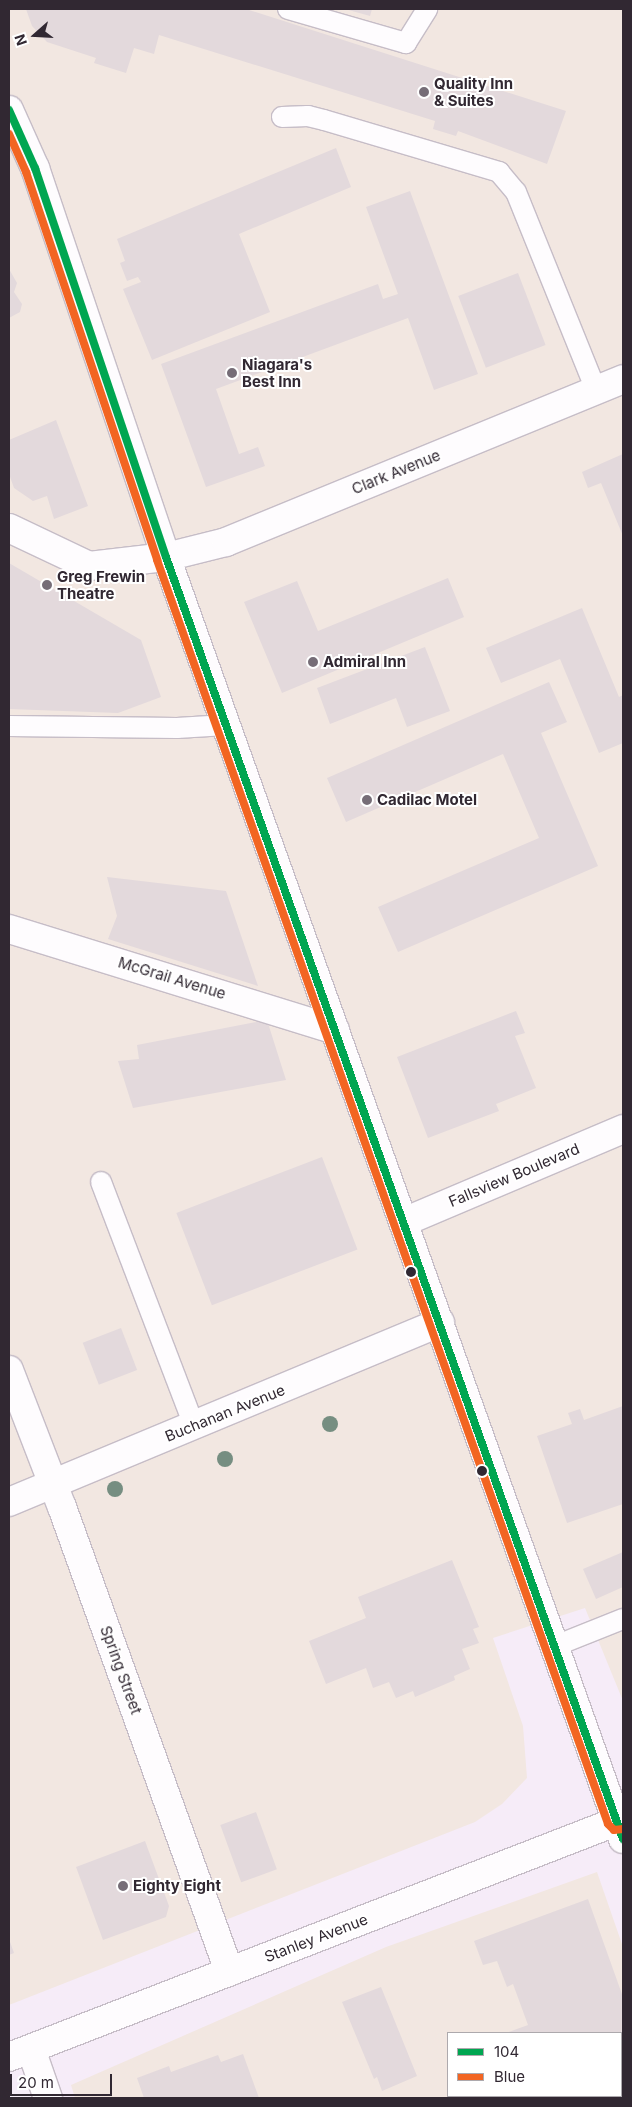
<!DOCTYPE html>
<html>
<head>
<meta charset="utf-8">
<style>
  body { margin:0 }
  #map { position:relative; width:632px; height:2107px; overflow:hidden; background:#f6ecf8; font-family:Inter,sans-serif }
  div>[style] { position:absolute }
  .commercial>* { inset:0; background:#f2e7e1 }
  .building>* { inset:0; background:#e3d9dc; transform-origin:0 0 }
  .roads { filter:drop-shadow(1px 0 #c6bdc7) drop-shadow(-1px 0 #c6bdc7) drop-shadow(0 1px #c6bdc7) drop-shadow(0 -1px #c6bdc7) }
  .service>* { height:20px; margin:-10px; padding:0 10px; transform-origin:10px; border-radius:10px; background:#fefcfe }
  .minor>* { height:28px; margin:-14px; padding:0 14px; transform-origin:14px; border-radius:14px; background:#fefcfe }
  .secondary>* { height:28px; margin:-14px; padding:0 14px; transform-origin:14px; border-radius:14px; background:#fefcfe }
  .bus-1>* { height:8px; margin:-4px; padding:0 4px; transform-origin:4px; border-radius:4px; background:#00a651 }
  .bus-2>* { height:8px; margin:-4px; padding:0 4px; transform-origin:4px; border-radius:4px; background:#f26522 }
  .trees>* { width:16px; height:16px; margin:-8px; border-radius:50%; background:#768e81 }
  .dots>* { width:14px; height:14px; translate:-50% -50%; box-sizing:border-box; border:2px solid #fff; border-radius:50% }
  span { translate:-50% -50%; white-space:nowrap; text-align:center; line-height:1.15; -webkit-text-stroke:4px #fff; paint-order:stroke }
  .poi-label { font-size:15px; color:#312832; font-weight:700 }
  .left { translate:0 -50%; text-align:left }
  .street-label { font-size:15px; color:#312832 }
  .frame { position:absolute; inset:0; border:10px solid #312832; pointer-events:none }
  .legend { position:absolute; left:447px; top:2032px; width:175px; height:65px; box-sizing:border-box; background:#fff; border:1px solid #ada9ad; margin:0; padding:6px 9px; list-style:none; font-size:15px; color:#312832 }
  .legend li { display:flex; align-items:center; gap:10px; height:25px }
  .legend b { width:25px; border:1px solid #ada9ad }
  .north { position:absolute; left:10px; top:10px; width:50px; height:50px; -webkit-text-stroke:4px #fff; paint-order:stroke; rotate:251deg; font-size:14px; font-weight:700; line-height:20px; text-align:center; color:#312832 }
  .north::after { content:''; display:block; margin:auto; width:18px; height:22px; background:#312832; clip-path:polygon(50% 0,100% 100%,50% 72%,0 100%) }
  .scale { position:absolute; left:10px; top:2074px; width:102px; height:22px; box-sizing:border-box; border:2px solid #312832; border-top:0; padding-left:6px; font-size:15px; line-height:18px; white-space:nowrap; color:#312832; -webkit-text-stroke:4px #fff; paint-order:stroke }
</style>
</head>
<body>
<div id="map">
  <div class="commercial">
    <i style="clip-path:polygon(9px 9px,623px 9px,623px 1701px,585px 1608px,493px 1638px,523px 1726px,527px 1778px,502px 1804px,475px 1822px,9px 2005px)"></i>
    <i style="clip-path:polygon(evenodd,597px 1872px,623px 1947px,623px 2098px,75px 2098px,71px 2085px,386px 1947px,597px 1872px,448px 2033px,621px 2033px,621px 2096px,448px 2096px,448px 2033px)"></i>
  </div>
  <div class="building">
    <i style="clip-path:polygon(26px 9px,246px 9px,566px 111px,547px 164px,458px 131px,456px 136px,433px 129px,435px 121px,159px 35px,154px 54px,134px 48px,126px 73px,94px 63px,96px 58px,47px 42px,32px 26px)"></i>
    <i style="clip-path:polygon(345px 9px,372px 9px,370px 16px)"></i>
    <i style="clip-path:polygon(336px 148px,351px 187px,239px 234px,270px 312px,152px 360px,123px 289px,141px 282px,138px 277px,127px 281px,120px 263px,125px 261px,117px 239px)"></i>
    <i style="clip-path:polygon(410px 191px,478px 374px,434px 390px,408px 318px,216px 389px,239px 454px,258px 447px,265px 466px,206px 487px,161px 364px,378px 284px,383px 299px,398px 294px,366px 207px)"></i>
    <i style="clip-path:polygon(9px 269px,17px 283px,14px 292px,22px 304px,20px 312px,9px 318px)"></i>
    <i style="left:518px;top:273px;width:77px;height:64px;rotate:69deg"></i>
    <i style="clip-path:polygon(56px 420px,88px 506px,54px 519px,47px 496px,33px 501px,14px 488px,9px 474px,9px 440px)"></i>
    <i style="clip-path:polygon(623px 454px,623px 536px,601px 483px,588px 488px,582px 472px)"></i>
    <i style="clip-path:polygon(9px 563px,141px 640px,161px 697px,118px 713px,9px 709px)"></i>
    <i style="clip-path:polygon(448px 578px,464px 617px,282px 693px,244px 602px,297px 581px,318px 631px)"></i>
    <i style="clip-path:polygon(582px 608px,619px 697px,623px 695px,623px 743px,599px 753px,560px 659px,501px 683px,486px 648px)"></i>
    <i style="clip-path:polygon(425px 647px,450px 711px,407px 727px,396px 698px,330px 724px,317px 688px)"></i>
    <i style="clip-path:polygon(549px 682px,567px 722px,541px 733px,598px 866px,398px 952px,378px 907px,539px 838px,503px 754px,346px 822px,327px 778px)"></i>
    <i style="clip-path:polygon(107px 877px,226px 891px,258px 986px,108px 939px,117px 916px)"></i>
    <i style="clip-path:polygon(516px 1011px,525px 1033px,515px 1036px,536px 1088px,496px 1104px,499px 1111px,428px 1138px,397px 1057px)"></i>
    <i style="clip-path:polygon(267px 1020px,286px 1080px,133px 1108px,118px 1061px,139px 1059px,137px 1045px)"></i>
    <i style="left:322px;top:1157px;width:99px;height:156px;rotate:69deg"></i>
    <i style="left:121px;top:1328px;width:45px;height:41px;rotate:69deg"></i>
    <i style="clip-path:polygon(623px 1406px,623px 1504px,567px 1523px,537px 1436px,572px 1424px,568px 1413px,580px 1409px,584px 1420px)"></i>
    <i style="clip-path:polygon(623px 1552px,623px 1587px,596px 1599px,583px 1569px)"></i>
    <i style="clip-path:polygon(452px 1560px,479px 1627px,473px 1629px,479px 1643px,462px 1649px,470px 1669px,454px 1676px,455px 1680px,415px 1697px,413px 1691px,396px 1698px,389px 1682px,373px 1688px,366px 1668px,326px 1684px,309px 1641px,366px 1618px,358px 1597px)"></i>
    <i style="left:256px;top:1812px;width:61px;height:38px;rotate:70deg"></i>
    <i style="clip-path:polygon(145px 1841px,169px 1906px,166px 1917px,103px 1940px,76px 1867px)"></i>
    <i style="clip-path:polygon(588px 1899px,623px 1997px,623px 2043px,621px 2044px,621px 2033px,506px 2033px,528px 2025px,513px 1984px,507px 1987px,497px 1961px,483px 1965px,474px 1941px)"></i>
    <i style="clip-path:polygon(9px 1939px,14px 1953px,9px 1955px)"></i>
    <i style="clip-path:polygon(381px 1987px,417px 2076px,382px 2091px,377px 2077px,374px 2079px,342px 2002px)"></i>
    <i style="clip-path:polygon(243px 2054px,259px 2098px,144px 2098px,137px 2078px,169px 2066px,171px 2072px,218px 2055px,221px 2062px)"></i>
  </div>
  <div class="roads">
    <div class="service">
      <i style="left:288px;top:9px;width:123px;rotate:16.1deg"></i>
      <i style="left:406px;top:43px;width:40px;rotate:-58deg"></i>
      <i style="left:282px;top:117px;width:26px;rotate:-2deg"></i>
      <i style="left:308px;top:116px;width:16px;rotate:14deg"></i>
      <i style="left:324px;top:120px;width:183px;rotate:16.5deg"></i>
      <i style="left:499px;top:172px;width:26px;rotate:50deg"></i>
      <i style="left:516px;top:192px;width:214px;rotate:68deg"></i>
      <i style="left:9px;top:726px;width:168px;rotate:0.7deg"></i>
      <i style="left:177px;top:728px;width:49px;rotate:-3.5deg"></i>
      <i style="left:101px;top:1182px;width:261px;rotate:69.1deg"></i>
      <i style="left:555px;top:1646px;width:73px;rotate:-21.7deg"></i>
      <i style="left:621px;top:2058px;width:2px;rotate:-27deg"></i>
      <i style="left:508px;top:2098px;width:7px;rotate:-16deg"></i>
    </div>
    <div class="minor">
      <i style="left:9px;top:528px;width:89px;rotate:25.4deg"></i>
      <i style="left:89px;top:566px;width:78px;rotate:-6.7deg"></i>
      <i style="left:166px;top:557px;width:62px;rotate:-14deg"></i>
      <i style="left:226px;top:542px;width:429px;rotate:-22.3deg"></i>
      <i style="left:9px;top:929px;width:341px;rotate:17.2deg"></i>
      <i style="left:404px;top:1222px;width:238px;rotate:-23deg"></i>
      <i style="left:9px;top:1370px;width:147px;rotate:68.9deg"></i>
      <i style="left:62px;top:1507px;width:494px;rotate:70.2deg"></i>
      <i style="left:9px;top:1502px;width:467px;rotate:-22.6deg"></i>
      <i style="left:31px;top:2049px;width:52px;rotate:70.9deg"></i>
    </div>
    <div class="secondary">
      <i style="left:9px;top:110px;width:64px;rotate:65.9deg"></i>
      <i style="left:35px;top:168px;width:410px;rotate:71.4deg"></i>
      <i style="left:166px;top:557px;width:1361px;rotate:70.38deg"></i>
      <i style="left:9px;top:2057px;width:659px;rotate:-21.19deg"></i>
    </div>
  </div>
  <div class="bus-1">
    <i style="left:9px;top:110px;width:64px;rotate:65.9deg"></i>
    <i style="left:35px;top:168px;width:410px;rotate:71.4deg"></i>
    <i style="left:166px;top:557px;width:1361px;rotate:70.38deg"></i>
  </div>
  <div class="bus-2">
    <i style="left:9px;top:134px;width:42px;rotate:65.9deg"></i>
    <i style="left:26px;top:172px;width:410px;rotate:71.3deg"></i>
    <i style="left:157px;top:560px;width:1342px;rotate:70.36deg"></i>
    <i style="left:608px;top:1824px;width:8px;rotate:45deg"></i>
    <i style="left:614px;top:1830px;width:9px;rotate:-6deg"></i>
  </div>
  <div class="trees">
    <i style="left:330px;top:1424px"></i>
    <i style="left:225px;top:1459px"></i>
    <i style="left:115px;top:1489px"></i>
  </div>
  <div class="dots">
    <i style="left:424px;top:92px;background:#766d77"></i>
    <i style="left:232px;top:373px;background:#766d77"></i>
    <i style="left:47px;top:585px;background:#766d77"></i>
    <i style="left:313px;top:662px;background:#766d77"></i>
    <i style="left:367px;top:800px;background:#766d77"></i>
    <i style="left:411px;top:1272px;background:#312832"></i>
    <i style="left:482px;top:1471px;background:#312832"></i>
    <i style="left:123px;top:1886px;background:#766d77"></i>
  </div>
  <div class="poi-label">
    <span class="left" style="left:434px;top:92px">Quality Inn<br>&amp; Suites</span>
    <span class="left" style="left:242px;top:373px">Niagara's<br>Best Inn</span>
    <span class="left" style="left:57px;top:585px">Greg Frewin<br>Theatre</span>
    <span class="left" style="left:323px;top:662px">Admiral Inn</span>
    <span class="left" style="left:377px;top:800px">Cadilac Motel</span>
    <span class="left" style="left:133px;top:1886px">Eighty Eight</span>
  </div>
  <div class="street-label">
    <span style="left:396px;top:472px;rotate:-22deg">Clark Avenue</span>
    <span style="left:172px;top:978px;rotate:17deg">McGrail Avenue</span>
    <span style="left:514px;top:1175px;rotate:-23deg">Fallsview Boulevard</span>
    <span style="left:225px;top:1413px;rotate:-22deg">Buchanan Avenue</span>
    <span style="left:121px;top:1670px;rotate:70deg">Spring Street</span>
    <span style="left:316px;top:1938px;rotate:-21deg">Stanley Avenue</span>
  </div>
  <div class="frame"></div>
  <ul class="legend">
  <li><b style="height:6px;background:#00a651"></b>104</li>
  <li><b style="height:6px;background:#f26522"></b>Blue</li>
  </ul>
  <div class="north">N</div>
  <div class="scale">20 m</div>
</div>
</body>
</html>
